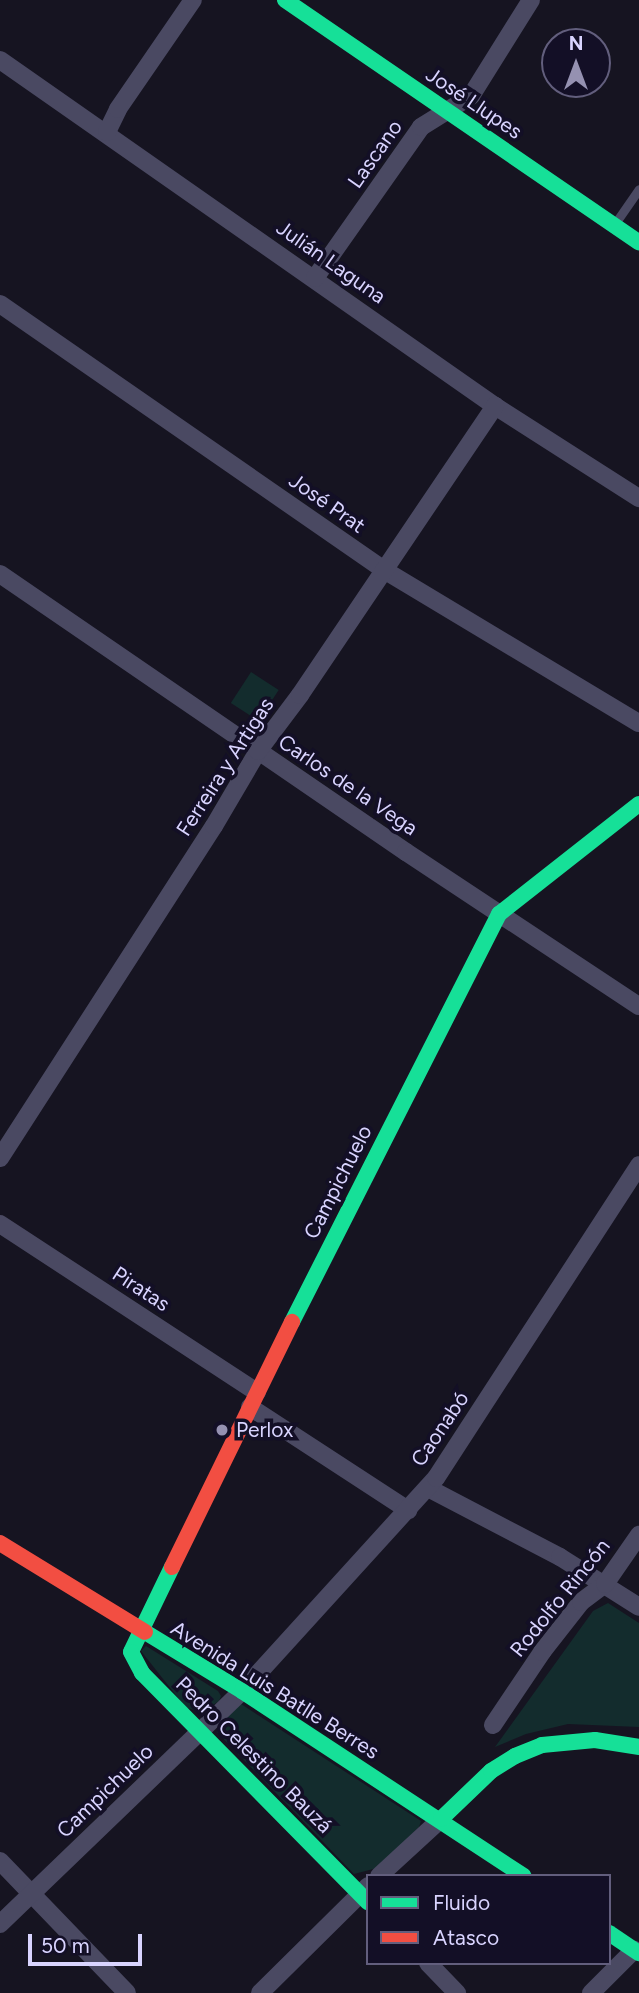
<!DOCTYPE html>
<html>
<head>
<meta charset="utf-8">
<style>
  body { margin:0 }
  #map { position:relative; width:639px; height:1993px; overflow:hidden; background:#161421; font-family:Figtree,sans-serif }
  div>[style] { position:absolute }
  .green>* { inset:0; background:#132c2d; transform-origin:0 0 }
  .lane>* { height:9px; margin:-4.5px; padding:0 4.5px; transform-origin:4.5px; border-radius:4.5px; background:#4a4962 }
  .street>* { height:18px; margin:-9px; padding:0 9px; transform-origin:9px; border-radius:9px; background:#4a4962 }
  .fast>* { height:16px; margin:-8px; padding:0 8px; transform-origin:8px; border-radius:8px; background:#16e098 }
  .jam>* { height:16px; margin:-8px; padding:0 8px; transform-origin:8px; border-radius:8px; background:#f24e42 }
  .dots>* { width:19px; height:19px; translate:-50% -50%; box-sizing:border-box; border:4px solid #130f26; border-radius:50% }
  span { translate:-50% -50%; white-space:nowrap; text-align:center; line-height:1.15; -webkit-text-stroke:7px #130f26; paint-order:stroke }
  .street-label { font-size:21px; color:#d9d4ff }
  .poi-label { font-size:21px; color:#d9d4ff }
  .left { translate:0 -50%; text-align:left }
  .legend { position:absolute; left:366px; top:1874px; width:245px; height:91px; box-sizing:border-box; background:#130f26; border:2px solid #625e7d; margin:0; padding:9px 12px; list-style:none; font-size:21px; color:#d9d4ff }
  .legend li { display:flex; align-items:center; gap:14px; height:35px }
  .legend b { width:35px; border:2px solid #625e7d }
  .north { position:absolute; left:541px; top:28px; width:70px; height:70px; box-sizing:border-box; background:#130f26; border:2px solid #625e7d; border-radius:50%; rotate:0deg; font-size:19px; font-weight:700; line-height:28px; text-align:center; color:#d9d4ff }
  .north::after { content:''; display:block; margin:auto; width:24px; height:32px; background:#9591b1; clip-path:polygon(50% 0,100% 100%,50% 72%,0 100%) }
  .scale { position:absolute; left:28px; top:1934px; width:114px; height:32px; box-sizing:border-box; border:4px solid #d9d4ff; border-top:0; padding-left:9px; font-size:21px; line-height:24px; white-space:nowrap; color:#d9d4ff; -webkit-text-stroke:5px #130f26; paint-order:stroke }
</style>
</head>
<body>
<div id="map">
  <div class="green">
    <i style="left:251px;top:672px;width:33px;height:37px;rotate:33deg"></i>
    <i style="clip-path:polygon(608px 1603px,639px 1623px,639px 1727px,568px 1724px,526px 1734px,495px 1747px,593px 1611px)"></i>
    <i style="clip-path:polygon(146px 1646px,218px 1691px,221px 1696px,219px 1701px,203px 1712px,186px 1708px,141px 1651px)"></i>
    <i style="clip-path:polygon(241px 1704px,421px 1821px,419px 1827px,377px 1868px,354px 1874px,217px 1732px,221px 1717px)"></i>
  </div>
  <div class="lane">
    <i style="left:616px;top:222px;width:40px;rotate:-55.1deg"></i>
  </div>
  <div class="street">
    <i style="left:0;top:60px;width:604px;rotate:34.95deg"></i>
    <i style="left:495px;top:406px;width:171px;rotate:32.6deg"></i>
    <i style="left:107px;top:132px;width:25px;rotate:-64deg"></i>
    <i style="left:118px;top:109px;width:132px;rotate:-55.5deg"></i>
    <i style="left:315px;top:278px;width:184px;rotate:-54.9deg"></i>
    <i style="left:421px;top:127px;width:59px;rotate:-31.8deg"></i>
    <i style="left:471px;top:96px;width:113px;rotate:-58deg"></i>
    <i style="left:0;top:304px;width:467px;rotate:34.7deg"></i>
    <i style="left:384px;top:570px;width:297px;rotate:31deg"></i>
    <i style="left:0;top:574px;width:492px;rotate:34.4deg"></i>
    <i style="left:406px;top:852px;width:279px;rotate:33.5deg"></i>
    <i style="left:0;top:1158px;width:395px;rotate:-57.2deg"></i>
    <i style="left:214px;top:826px;width:87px;rotate:-59.6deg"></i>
    <i style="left:258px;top:751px;width:70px;rotate:-53.1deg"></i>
    <i style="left:300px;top:695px;width:349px;rotate:-56deg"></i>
    <i style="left:0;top:1224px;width:307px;rotate:33.2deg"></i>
    <i style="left:250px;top:1407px;width:189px;rotate:33.1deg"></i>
    <i style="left:428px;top:1488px;width:149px;rotate:27.6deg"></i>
    <i style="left:560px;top:1557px;width:93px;rotate:32.3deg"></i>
    <i style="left:493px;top:1725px;width:88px;rotate:-56.1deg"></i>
    <i style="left:542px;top:1652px;width:63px;rotate:-52deg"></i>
    <i style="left:581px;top:1602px;width:30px;rotate:-37deg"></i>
    <i style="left:605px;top:1584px;width:60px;rotate:-55.2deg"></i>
    <i style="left:0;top:1861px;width:183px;rotate:46.1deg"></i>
    <i style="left:379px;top:1876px;width:84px;rotate:-42.6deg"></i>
    <i style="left:0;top:1924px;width:336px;rotate:-43.9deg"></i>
    <i style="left:242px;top:1691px;width:288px;rotate:-47.7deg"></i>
    <i style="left:436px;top:1478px;width:373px;rotate:-57deg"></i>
    <i style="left:428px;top:1963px;width:42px;rotate:46deg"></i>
    <i style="left:260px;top:1993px;width:152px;rotate:-44.7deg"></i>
    <i style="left:591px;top:1993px;width:61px;rotate:-45deg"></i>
  </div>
  <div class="fast">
    <i style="left:285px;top:0;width:429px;rotate:34.4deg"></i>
    <i style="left:292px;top:1322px;width:458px;rotate:-63.1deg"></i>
    <i style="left:499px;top:914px;width:178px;rotate:-38.2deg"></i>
    <i style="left:172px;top:1567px;width:94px;rotate:115.8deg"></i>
    <i style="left:131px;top:1652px;width:24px;rotate:62deg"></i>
    <i style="left:142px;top:1673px;width:322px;rotate:45.4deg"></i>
    <i style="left:145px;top:1632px;width:114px;rotate:31.3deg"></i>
    <i style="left:242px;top:1691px;width:337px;rotate:33.3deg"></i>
    <i style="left:441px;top:1819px;width:69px;rotate:-43.8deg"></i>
    <i style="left:491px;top:1771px;width:28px;rotate:-32deg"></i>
    <i style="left:515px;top:1756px;width:29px;rotate:-22deg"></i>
    <i style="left:542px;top:1745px;width:53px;rotate:-5.4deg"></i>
    <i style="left:595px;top:1740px;width:45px;rotate:9deg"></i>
    <i style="left:609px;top:1933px;width:36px;rotate:34deg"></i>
  </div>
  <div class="jam">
    <i style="left:0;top:1543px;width:170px;rotate:31.5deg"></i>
    <i style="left:172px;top:1567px;width:273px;rotate:-63.9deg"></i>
  </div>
  <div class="dots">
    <i style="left:222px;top:1430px;background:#9591b1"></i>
  </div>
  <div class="street-label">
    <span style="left:474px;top:103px;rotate:34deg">José Llupes</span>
    <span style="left:375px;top:154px;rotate:-55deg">Lascano</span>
    <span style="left:331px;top:262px;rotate:35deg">Julián Laguna</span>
    <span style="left:327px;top:503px;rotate:35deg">José Prat</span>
    <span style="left:225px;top:767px;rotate:-57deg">Ferreira y Artigas</span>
    <span style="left:348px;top:785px;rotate:34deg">Carlos de la Vega</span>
    <span style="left:338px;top:1182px;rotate:-63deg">Campichuelo</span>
    <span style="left:141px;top:1289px;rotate:33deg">Piratas</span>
    <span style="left:440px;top:1429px;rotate:-56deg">Caonabó</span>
    <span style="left:560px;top:1598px;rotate:-51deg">Rodolfo Rincón</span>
    <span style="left:275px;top:1690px;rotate:32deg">Avenida Luis Batlle Berres</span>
    <span style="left:254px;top:1755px;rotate:45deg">Pedro Celestino Bauzá</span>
    <span style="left:105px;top:1791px;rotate:-44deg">Campichuelo</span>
  </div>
  <div class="poi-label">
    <span class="left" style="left:236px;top:1430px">Perlox</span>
  </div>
  <ul class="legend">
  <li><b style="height:9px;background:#16e098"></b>Fluido</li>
  <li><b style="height:9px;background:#f24e42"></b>Atasco</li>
  </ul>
  <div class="north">N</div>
  <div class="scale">50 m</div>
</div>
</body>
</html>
